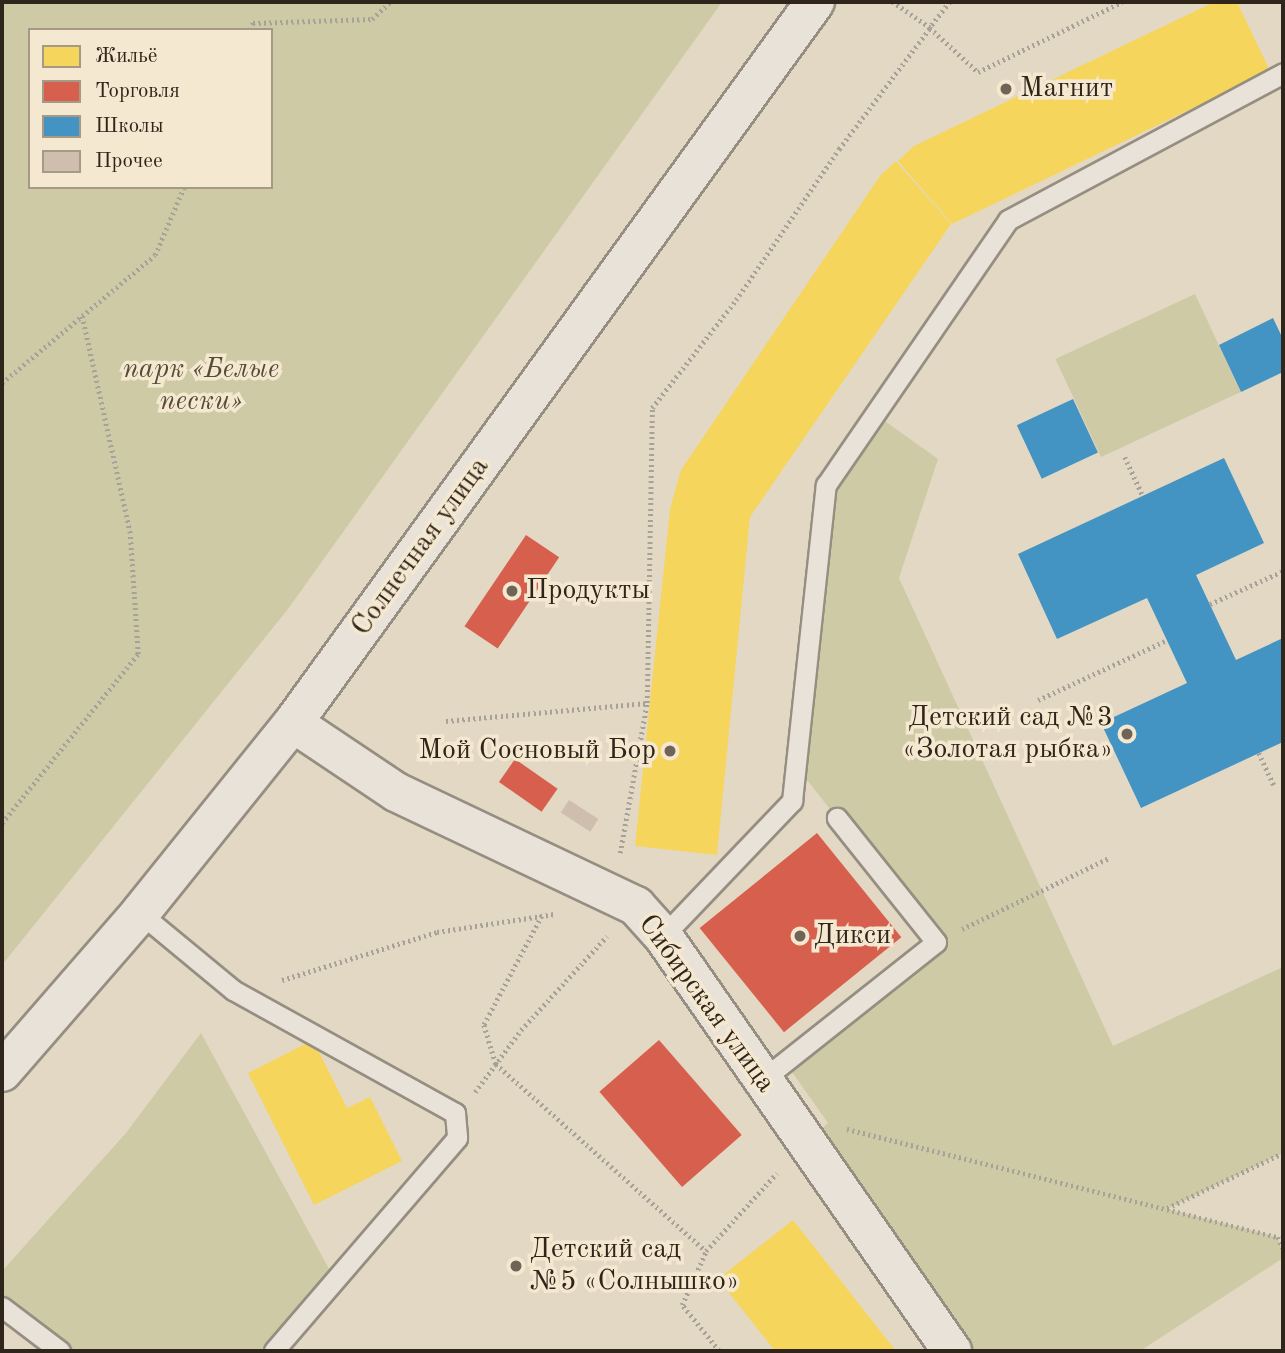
<!DOCTYPE html>
<html>
<head>
<meta charset="utf-8">
<style>
  body { margin:0 }
  #map { position:relative; width:1285px; height:1353px; overflow:hidden; background:#e3d8c4; font-family:"Old Standard TT",serif }
  div>[style] { position:absolute }
  .green>* { inset:0; background:#cecaa5; transform-origin:0 0 }
  .homes>* { inset:0; background:#f6d55c }
  .shops>* { inset:0; background:#d6604d; transform-origin:0 0 }
  .schools>* { inset:0; background:#4393c3; transform-origin:0 0 }
  .building>* { inset:0; background:#cfbeae; transform-origin:0 0 }
  .path>* { height:4.5px; margin-top:-2.25px; transform-origin:0; background:repeating-linear-gradient(90deg,#a7a299 0 2px,transparent 0 5.5px) }
  .roads { filter:drop-shadow(2px 0 #958e81) drop-shadow(-2px 0 #958e81) drop-shadow(0 2px #958e81) drop-shadow(0 -2px #958e81) }
  .service>* { height:19px; margin:-9.5px; padding:0 9.5px; transform-origin:9.5px; border-radius:9.5px; background:#e8e2d8 }
  .minor>* { height:38px; margin:-19px; padding:0 19px; transform-origin:19px; border-radius:19px; background:#e8e2d8 }
  .tertiary>* { height:38px; margin:-19px; padding:0 19px; transform-origin:19px; border-radius:19px; background:#e8e2d8 }
  .dots>* { width:19px; height:19px; translate:-50% -50%; box-sizing:border-box; border:4px solid #f5e8d0; border-radius:50% }
  span { translate:-50% -50%; white-space:nowrap; text-align:center; line-height:1.15; -webkit-text-stroke:7px #f5e8d0; paint-order:stroke }
  .poi-label { font-size:28px; color:#30251a }
  .left { translate:0 -50%; text-align:left }
  .right { translate:-100% -50%; text-align:right }
  .park-label { font-size:28px; color:#534c36; font-style:italic }
  .street-label { font-size:28px; color:#30251a }
  .frame { position:absolute; inset:0; border:4px solid #30251a; pointer-events:none }
  .legend { position:absolute; left:28px; top:28px; width:245px; height:161px; box-sizing:border-box; background:#f5e8d0; border:2px solid #a69a87; margin:0; padding:9px 12px; list-style:none; font-size:21px; color:#30251a }
  .legend li { display:flex; align-items:center; gap:14px; height:35px }
  .legend b { width:35px; border:2px solid #a69a87 }
</style>
</head>
<body>
<div id="map">
  <div class="green">
    <i style="clip-path:polygon(evenodd,2px 2px,722px 2px,288px 609px,2px 965px,2px 2px,30px 30px,271px 30px,271px 187px,30px 187px,30px 30px)"></i>
    <i style="left:1195px;top:294px;width:108px;height:154px;rotate:65deg"></i>
    <i style="clip-path:polygon(875px 414px,938px 459px,899px 578px,1113px 1046px,1283px 967px,1283px 1153px,1167px 1209px,1278px 1237px,1283px 1258px,1140px 1351px,952px 1351px,805px 1143px,828px 1123px,785px 1062px,935px 942px,796px 766px,826px 485px)"></i>
    <i style="clip-path:polygon(201px 1033px,335px 1280px,274px 1351px,60px 1351px,2px 1307px,2px 1271px,126px 1133px)"></i>
  </div>
  <div class="homes">
    <i style="clip-path:polygon(1214px 2px,1237px 2px,1270px 71px,952px 224px,898px 161px,914px 146px)"></i>
    <i style="clip-path:polygon(896px 161px,951px 224px,750px 517px,717px 855px,635px 846px,670px 509px,681px 470px,880px 176px)"></i>
    <i style="clip-path:polygon(313px 1040px,347px 1108px,370px 1097px,402px 1161px,314px 1205px,248px 1073px)"></i>
    <i style="clip-path:polygon(793px 1220px,896px 1351px,775px 1351px,718px 1279px)"></i>
  </div>
  <div class="shops">
    <i style="left:526px;top:535px;width:40px;height:110px;rotate:34deg"></i>
    <i style="left:515px;top:759px;width:52px;height:28px;rotate:35deg"></i>
    <i style="left:817px;top:833px;width:134px;height:151px;rotate:51deg"></i>
    <i style="left:659px;top:1040px;width:126px;height:79px;rotate:49deg"></i>
  </div>
  <div class="schools">
    <i style="clip-path:polygon(1273px 318px,1283px 339px,1283px 372px,1241px 392px,1219px 345px)"></i>
    <i style="left:1073px;top:399px;width:59px;height:62px;rotate:65deg"></i>
    <i style="clip-path:polygon(1224px 458px,1264px 543px,1196px 575px,1236px 660px,1283px 638px,1283px 742px,1141px 808px,1101px 723px,1187px 683px,1147px 598px,1057px 639px,1018px 554px)"></i>
  </div>
  <div class="building">
    <i style="left:569px;top:800px;width:35px;height:15px;rotate:33deg"></i>
  </div>
  <div class="path">
    <i style="left:950px;top:2px;width:33px;rotate:128deg"></i>
    <i style="left:930px;top:28px;width:65px;rotate:42.5deg"></i>
    <i style="left:978px;top:72px;width:160px;rotate:-25.9deg"></i>
    <i style="left:250px;top:30px;width:8px;rotate:-67deg"></i>
    <i style="left:253px;top:23px;width:119px;rotate:-1.9deg"></i>
    <i style="left:372px;top:19px;width:25px;rotate:-43deg"></i>
    <i style="left:2px;top:383px;width:199px;rotate:-39.9deg"></i>
    <i style="left:155px;top:255px;width:74px;rotate:-66.9deg"></i>
    <i style="left:1125px;top:457px;width:43px;rotate:65.2deg"></i>
    <i style="left:1210px;top:604px;width:80px;rotate:-24.3deg"></i>
    <i style="left:1038px;top:700px;width:142px;rotate:-24.9deg"></i>
    <i style="left:446px;top:721px;width:202px;rotate:-5.1deg"></i>
    <i style="left:1259px;top:753px;width:38px;rotate:65deg"></i>
    <i style="left:2px;top:823px;width:217px;rotate:-51.2deg"></i>
    <i style="left:138px;top:654px;width:121px;rotate:-93.8deg"></i>
    <i style="left:130px;top:533px;width:222px;rotate:-102.5deg"></i>
    <i style="left:620px;top:853px;width:152px;rotate:-79.8deg"></i>
    <i style="left:647px;top:703px;width:295px;rotate:-89deg"></i>
    <i style="left:652px;top:408px;width:137px;rotate:-52.1deg"></i>
    <i style="left:736px;top:300px;width:183px;rotate:-55.7deg"></i>
    <i style="left:839px;top:149px;width:151px;rotate:-53.1deg"></i>
    <i style="left:930px;top:28px;width:46px;rotate:-145.6deg"></i>
    <i style="left:542px;top:916px;width:123px;rotate:118deg"></i>
    <i style="left:484px;top:1025px;width:41px;rotate:72.9deg"></i>
    <i style="left:496px;top:1064px;width:281px;rotate:41.7deg"></i>
    <i style="left:962px;top:929px;width:165px;rotate:-25.8deg"></i>
    <i style="left:282px;top:980px;width:162px;rotate:-17.2deg"></i>
    <i style="left:437px;top:932px;width:119px;rotate:-8.7deg"></i>
    <i style="left:475px;top:1092px;width:77px;rotate:-53.4deg"></i>
    <i style="left:521px;top:1030px;width:127px;rotate:-47.5deg"></i>
    <i style="left:847px;top:1129px;width:444px;rotate:14.1deg"></i>
    <i style="left:1278px;top:1237px;width:12px;rotate:66deg"></i>
    <i style="left:1167px;top:1208px;width:128px;rotate:-25.4deg"></i>
    <i style="left:719px;top:1351px;width:59px;rotate:-128.8deg"></i>
    <i style="left:682px;top:1305px;width:59px;rotate:-66deg"></i>
    <i style="left:706px;top:1251px;width:105px;rotate:-47.7deg"></i>
  </div>
  <div class="roads">
    <div class="service">
      <i style="left:140px;top:913px;width:121px;rotate:39.6deg"></i>
      <i style="left:233px;top:990px;width:254px;rotate:29deg"></i>
      <i style="left:455px;top:1113px;width:25px;rotate:85deg"></i>
      <i style="left:457px;top:1138px;width:281px;rotate:130.7deg"></i>
      <i style="left:663px;top:936px;width:187px;rotate:-46.3deg"></i>
      <i style="left:792px;top:801px;width:318px;rotate:-83.9deg"></i>
      <i style="left:826px;top:485px;width:321px;rotate:-55.5deg"></i>
      <i style="left:1008px;top:220px;width:312px;rotate:-28.1deg"></i>
      <i style="left:762px;top:1080px;width:222px;rotate:-38.4deg"></i>
      <i style="left:936px;top:942px;width:159px;rotate:-128.6deg"></i>
      <i style="left:2px;top:1307px;width:73px;rotate:37.2deg"></i>
    </div>
    <div class="minor">
      <i style="left:293px;top:723px;width:124px;rotate:33.8deg"></i>
      <i style="left:396px;top:792px;width:266px;rotate:25.4deg"></i>
      <i style="left:636px;top:906px;width:40px;rotate:48deg"></i>
      <i style="left:663px;top:936px;width:506px;rotate:55.15deg"></i>
    </div>
    <div class="tertiary">
      <i style="left:2px;top:1072px;width:211px;rotate:-49deg"></i>
      <i style="left:140px;top:913px;width:244px;rotate:-51.2deg"></i>
      <i style="left:293px;top:723px;width:890px;rotate:-54.1deg"></i>
    </div>
  </div>
  <div class="dots">
    <i style="left:1006px;top:89px;background:#6f6456"></i>
    <i style="left:512px;top:591px;background:#6f6456"></i>
    <i style="left:1127px;top:734px;background:#6f6456"></i>
    <i style="left:670px;top:751px;background:#6f6456"></i>
    <i style="left:800px;top:936px;background:#6f6456"></i>
    <i style="left:516px;top:1266px;background:#6f6456"></i>
  </div>
  <div class="poi-label">
    <span class="left" style="left:1020px;top:89px">Магнит</span>
    <span class="left" style="left:526px;top:591px">Продукты</span>
    <span class="right" style="left:1113px;top:734px">Детский сад №3<br>«Золотая рыбка»</span>
    <span class="right" style="left:656px;top:751px">Мой Сосновый Бор</span>
    <span class="left" style="left:814px;top:936px">Дикси</span>
    <span class="left" style="left:530px;top:1266px">Детский сад<br>№5 «Солнышко»</span>
  </div>
  <div class="park-label">
    <span style="left:201px;top:386px">парк «Белые<br>пески»</span>
  </div>
  <div class="street-label">
    <span style="left:421px;top:547px;rotate:-54deg">Солнечная улица</span>
    <span style="left:706px;top:1004px;rotate:54deg">Сибирская улица</span>
  </div>
  <div class="frame"></div>
  <ul class="legend">
  <li><b style="height:19px;background:#f6d55c"></b>Жильё</li>
  <li><b style="height:19px;background:#d6604d"></b>Торговля</li>
  <li><b style="height:19px;background:#4393c3"></b>Школы</li>
  <li><b style="height:19px;background:#cfbeae"></b>Прочее</li>
  </ul>
</div>
</body>
</html>
